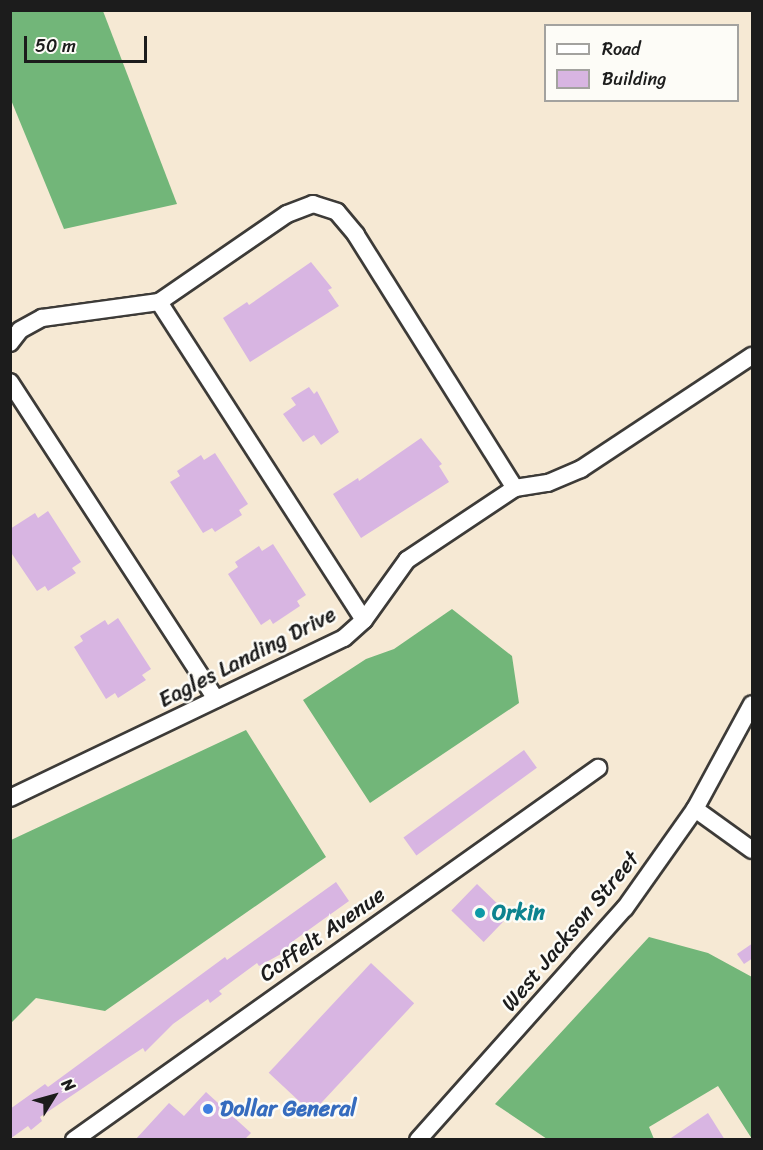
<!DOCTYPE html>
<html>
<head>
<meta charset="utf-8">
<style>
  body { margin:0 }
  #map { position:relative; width:763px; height:1150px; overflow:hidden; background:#f6e9d4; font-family:Sriracha,sans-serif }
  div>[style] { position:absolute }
  .forest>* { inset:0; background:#72b679 }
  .building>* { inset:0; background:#d8b5e2; transform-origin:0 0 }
  .roads { filter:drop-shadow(2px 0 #3d3b38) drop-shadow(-2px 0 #3d3b38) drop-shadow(0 2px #3d3b38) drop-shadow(0 -2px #3d3b38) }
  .minor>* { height:16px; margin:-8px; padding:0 8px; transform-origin:8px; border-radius:8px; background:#fff }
  .dots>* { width:16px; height:16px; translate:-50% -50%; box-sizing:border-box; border:3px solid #fdfcf7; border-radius:50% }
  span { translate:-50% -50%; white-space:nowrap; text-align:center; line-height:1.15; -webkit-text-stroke:5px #fdfcf7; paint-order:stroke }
  .street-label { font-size:22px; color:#1c1c1c }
  .culture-label { font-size:22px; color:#0d838f; font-weight:700 }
  .left { translate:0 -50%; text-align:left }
  .shop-label { font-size:22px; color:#366cbe; font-weight:700 }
  .frame { position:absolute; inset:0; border:12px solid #1c1c1c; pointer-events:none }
  .legend { position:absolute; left:544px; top:24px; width:195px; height:78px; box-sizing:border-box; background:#fdfcf7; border:2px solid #a3a29f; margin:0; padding:8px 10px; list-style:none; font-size:18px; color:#1c1c1c }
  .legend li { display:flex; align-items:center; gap:12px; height:30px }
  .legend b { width:30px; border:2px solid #a3a29f }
  .north { position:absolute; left:24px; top:1066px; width:60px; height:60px; -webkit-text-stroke:4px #fdfcf7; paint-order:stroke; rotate:53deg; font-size:16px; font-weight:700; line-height:24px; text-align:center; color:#1c1c1c }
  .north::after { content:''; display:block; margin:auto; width:21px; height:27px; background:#1c1c1c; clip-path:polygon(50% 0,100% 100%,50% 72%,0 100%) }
  .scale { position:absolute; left:24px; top:36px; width:123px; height:27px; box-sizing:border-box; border:3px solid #1c1c1c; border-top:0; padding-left:8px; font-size:18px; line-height:21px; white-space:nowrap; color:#1c1c1c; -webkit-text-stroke:4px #fdfcf7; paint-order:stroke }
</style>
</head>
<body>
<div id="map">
  <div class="forest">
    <i style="clip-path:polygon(10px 11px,103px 11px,177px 204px,64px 229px,11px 100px)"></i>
    <i style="clip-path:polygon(452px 609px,512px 656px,519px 703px,370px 803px,303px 700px,366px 659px,394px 649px)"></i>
    <i style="clip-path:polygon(246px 730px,326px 857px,105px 1011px,36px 998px,11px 1023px,11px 840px)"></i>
    <i style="clip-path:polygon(649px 937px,708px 953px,752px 977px,752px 1139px,718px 1086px,649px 1127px,654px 1139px,547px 1139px,495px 1104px)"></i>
  </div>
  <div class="building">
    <i style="clip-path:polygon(311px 262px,332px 288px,328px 290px,339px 306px,250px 362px,223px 318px,247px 302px,249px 305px)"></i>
    <i style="clip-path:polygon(309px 387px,314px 394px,317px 391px,339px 432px,321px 445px,314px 435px,303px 442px,283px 414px,296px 405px,291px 398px)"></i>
    <i style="clip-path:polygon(421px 438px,442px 464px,439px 466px,449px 482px,361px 538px,333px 494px,358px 478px,359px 481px)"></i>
    <i style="clip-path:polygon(215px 453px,248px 504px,239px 510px,242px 515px,215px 532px,212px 528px,203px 533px,170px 482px,180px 476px,177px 471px,201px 455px,204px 460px)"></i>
    <i style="clip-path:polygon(48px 511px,81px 562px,72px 568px,76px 573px,48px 591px,45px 586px,37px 591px,10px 551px,10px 529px,35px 513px,38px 518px)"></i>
    <i style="clip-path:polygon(273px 544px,306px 595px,297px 601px,300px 606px,273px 624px,270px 619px,261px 625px,228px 574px,238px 567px,235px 562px,259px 546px,262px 551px)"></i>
    <i style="clip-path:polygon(118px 618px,151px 669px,142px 675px,146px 680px,118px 698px,115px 693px,106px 699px,74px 647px,83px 641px,80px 636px,105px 620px,108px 625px)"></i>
    <i style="left:524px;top:750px;width:22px;height:149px;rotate:54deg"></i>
    <i style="clip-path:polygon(336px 882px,349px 901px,289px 944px,292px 948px,259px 966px,257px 963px,219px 991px,222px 994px,210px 1003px,208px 999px,173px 1024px,145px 1052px,143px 1048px,123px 1061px,40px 1117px,42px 1121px,31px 1130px,28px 1126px,10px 1139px,10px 1109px,45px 1084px,48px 1087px,225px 957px,227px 960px)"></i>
    <i style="left:477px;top:884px;width:45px;height:37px;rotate:44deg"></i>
    <i style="clip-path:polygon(753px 943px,753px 958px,744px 964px,737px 954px)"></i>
    <i style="left:371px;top:963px;width:59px;height:150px;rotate:43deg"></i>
    <i style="clip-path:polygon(206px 1092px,251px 1133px,244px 1140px,135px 1140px,169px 1103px,184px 1116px)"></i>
    <i style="clip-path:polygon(708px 1113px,725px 1140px,668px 1140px)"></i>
  </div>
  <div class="roads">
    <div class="minor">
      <i style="left:159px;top:302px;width:378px;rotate:57.2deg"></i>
      <i style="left:10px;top:343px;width:16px;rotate:-52deg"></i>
      <i style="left:20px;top:330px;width:25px;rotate:-29deg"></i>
      <i style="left:42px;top:318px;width:118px;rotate:-7.8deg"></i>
      <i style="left:159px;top:302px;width:155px;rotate:-34.5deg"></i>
      <i style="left:287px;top:214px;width:28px;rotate:-21deg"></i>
      <i style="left:313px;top:204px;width:25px;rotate:18deg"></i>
      <i style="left:337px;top:212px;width:30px;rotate:50deg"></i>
      <i style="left:356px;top:235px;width:299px;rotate:57.9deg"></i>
      <i style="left:10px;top:382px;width:378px;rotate:57deg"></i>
      <i style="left:10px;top:798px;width:370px;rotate:-25.6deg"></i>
      <i style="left:344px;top:638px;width:27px;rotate:-42deg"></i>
      <i style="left:364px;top:620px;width:74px;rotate:-54.4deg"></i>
      <i style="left:407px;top:560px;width:130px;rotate:-33.7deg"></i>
      <i style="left:515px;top:488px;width:33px;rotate:-9deg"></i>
      <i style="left:548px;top:483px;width:36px;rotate:-23deg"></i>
      <i style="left:581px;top:469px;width:205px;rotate:-33.5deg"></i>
      <i style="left:695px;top:809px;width:70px;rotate:35.7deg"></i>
      <i style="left:74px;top:1140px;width:643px;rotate:-35.37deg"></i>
      <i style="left:418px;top:1140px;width:311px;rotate:-48.3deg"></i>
      <i style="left:625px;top:908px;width:121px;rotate:-54.7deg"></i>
      <i style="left:695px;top:809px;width:119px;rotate:-61.5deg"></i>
    </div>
  </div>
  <div class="dots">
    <i style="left:480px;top:913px;background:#0f9aa8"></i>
    <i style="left:208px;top:1109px;background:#3f7fe0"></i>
  </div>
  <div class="street-label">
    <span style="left:247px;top:657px;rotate:-27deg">Eagles Landing Drive</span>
    <span style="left:570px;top:931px;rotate:-50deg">West Jackson Street</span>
    <span style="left:322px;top:934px;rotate:-35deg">Coffelt Avenue</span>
  </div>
  <div class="culture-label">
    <span class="left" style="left:492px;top:913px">Orkin</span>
  </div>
  <div class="shop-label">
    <span class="left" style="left:220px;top:1109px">Dollar General</span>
  </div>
  <div class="frame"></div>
  <ul class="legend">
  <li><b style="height:8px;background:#fff"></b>Road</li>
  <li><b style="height:16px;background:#d8b5e2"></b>Building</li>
  </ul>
  <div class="north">N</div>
  <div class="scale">50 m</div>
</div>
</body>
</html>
